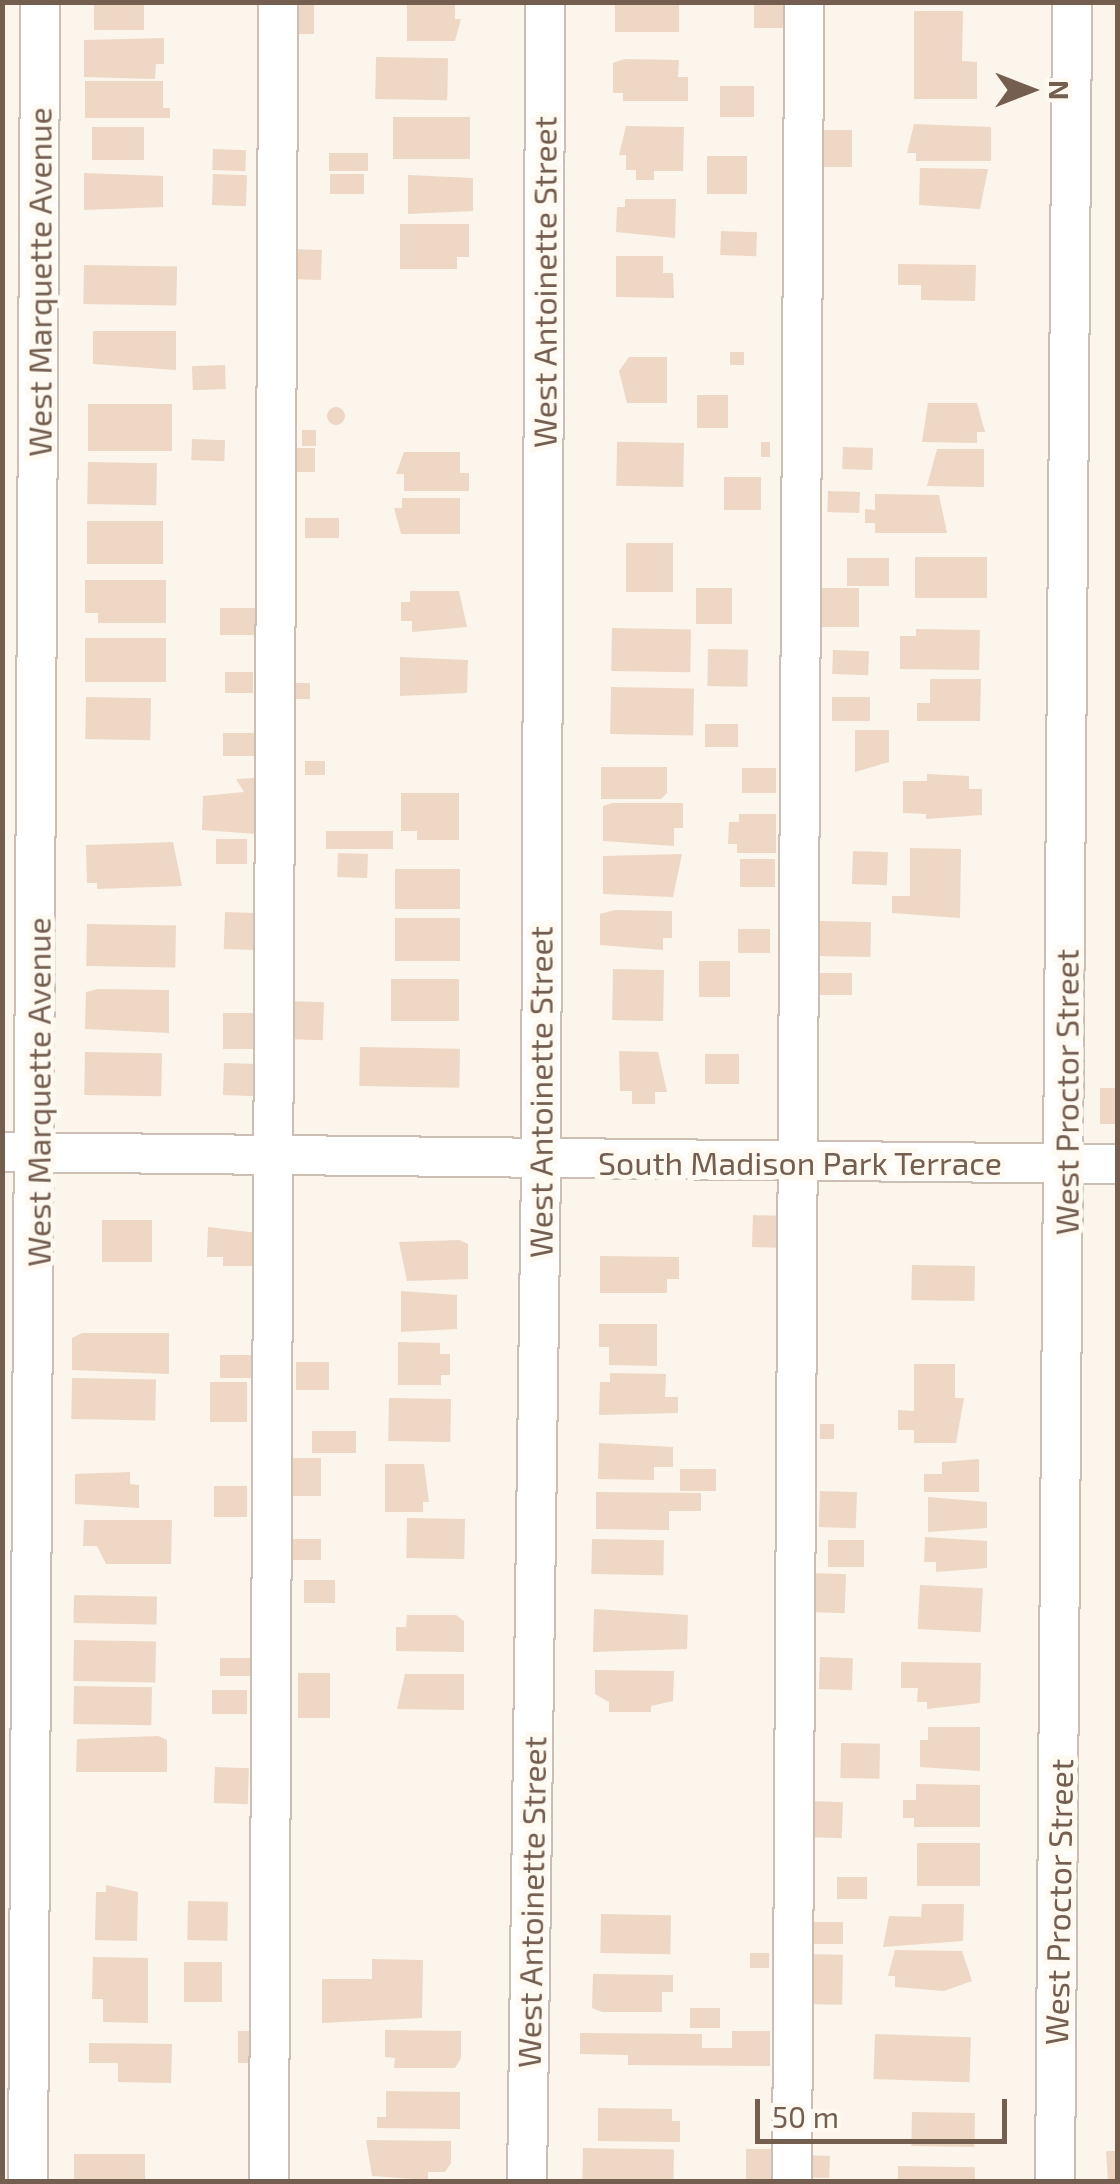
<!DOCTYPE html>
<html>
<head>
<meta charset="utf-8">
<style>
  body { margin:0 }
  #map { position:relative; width:1120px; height:2184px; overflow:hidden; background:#fbf5eb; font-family:"Exo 2",sans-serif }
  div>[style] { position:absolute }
  .building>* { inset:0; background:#eed7c5; transform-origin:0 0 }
  .round { border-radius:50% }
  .roads { filter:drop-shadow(2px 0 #ccbeb2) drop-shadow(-2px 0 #ccbeb2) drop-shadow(0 2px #ccbeb2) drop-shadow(0 -2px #ccbeb2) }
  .minor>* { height:38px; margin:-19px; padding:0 19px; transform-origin:19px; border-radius:19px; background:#fff }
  span { translate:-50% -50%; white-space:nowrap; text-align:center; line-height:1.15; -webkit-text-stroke:10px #fef9f1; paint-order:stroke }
  .street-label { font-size:32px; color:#745e50 }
  .frame { position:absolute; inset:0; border:5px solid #745e50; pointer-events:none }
  .north { position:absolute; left:980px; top:40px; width:100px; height:100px; -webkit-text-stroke:8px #fef9f1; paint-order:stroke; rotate:90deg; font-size:28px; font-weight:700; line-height:40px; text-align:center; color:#745e50 }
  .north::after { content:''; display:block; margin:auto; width:35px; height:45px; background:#745e50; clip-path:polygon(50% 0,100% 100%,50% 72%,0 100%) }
  .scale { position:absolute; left:755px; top:2099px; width:252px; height:45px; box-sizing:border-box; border:5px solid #745e50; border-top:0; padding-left:12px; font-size:30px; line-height:35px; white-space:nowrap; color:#745e50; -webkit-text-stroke:8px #fef9f1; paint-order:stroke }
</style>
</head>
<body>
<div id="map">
  <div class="building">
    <i style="left:94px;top:2px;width:50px;height:28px"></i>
    <i style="left:754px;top:2px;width:33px;height:26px"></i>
    <i style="left:295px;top:4px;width:19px;height:30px"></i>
    <i style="clip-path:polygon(407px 4px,455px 4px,455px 19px,461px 19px,455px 41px,407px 41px)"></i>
    <i style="left:615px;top:4px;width:64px;height:28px"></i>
    <i style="clip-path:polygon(914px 11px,963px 11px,962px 61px,977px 62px,977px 99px,914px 99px)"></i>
    <i style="clip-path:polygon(164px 38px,164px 64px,156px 64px,155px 79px,84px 77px,84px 40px)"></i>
    <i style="left:376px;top:57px;width:72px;height:42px;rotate:1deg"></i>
    <i style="clip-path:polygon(624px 59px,679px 60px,678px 77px,688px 77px,688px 101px,623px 101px,623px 93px,613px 93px,613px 63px)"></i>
    <i style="clip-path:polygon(85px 81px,163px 81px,163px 108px,170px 108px,170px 118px,85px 118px)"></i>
    <i style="left:720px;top:86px;width:34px;height:31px"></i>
    <i style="left:393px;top:117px;width:77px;height:42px"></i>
    <i style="clip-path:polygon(914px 124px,991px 127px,991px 161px,916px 161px,916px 153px,907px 153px)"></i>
    <i style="clip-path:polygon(626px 126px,684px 127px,683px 171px,654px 171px,654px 180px,636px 180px,636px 170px,626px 170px,626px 155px,619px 155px)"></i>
    <i style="left:92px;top:127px;width:52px;height:33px"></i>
    <i style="left:822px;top:130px;width:30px;height:37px"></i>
    <i style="left:213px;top:149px;width:33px;height:21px;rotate:2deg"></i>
    <i style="left:329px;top:153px;width:39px;height:18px"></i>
    <i style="left:707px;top:156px;width:40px;height:38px"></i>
    <i style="clip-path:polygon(920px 168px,988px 169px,980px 209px,919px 205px)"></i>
    <i style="clip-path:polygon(84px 173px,163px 176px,163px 207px,84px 210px)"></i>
    <i style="left:213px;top:174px;width:34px;height:31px;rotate:2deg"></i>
    <i style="left:330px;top:174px;width:34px;height:20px"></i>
    <i style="clip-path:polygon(408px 175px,473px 178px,473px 211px,408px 214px)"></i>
    <i style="clip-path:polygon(625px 199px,676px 199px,675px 238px,616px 232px,617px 207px,625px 207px)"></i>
    <i style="clip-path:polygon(400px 224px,469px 224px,469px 257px,457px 257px,457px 269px,400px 269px)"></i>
    <i style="left:721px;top:231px;width:36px;height:24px;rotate:2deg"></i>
    <i style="left:291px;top:249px;width:31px;height:30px;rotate:2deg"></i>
    <i style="clip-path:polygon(616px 256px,663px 256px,663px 273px,673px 273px,674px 298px,616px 297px)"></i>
    <i style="clip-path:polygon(898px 264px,976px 265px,975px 301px,921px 300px,921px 285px,898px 285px)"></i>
    <i style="left:84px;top:265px;width:93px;height:39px;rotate:1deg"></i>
    <i style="clip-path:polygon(93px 331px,176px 331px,176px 370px,93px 364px)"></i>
    <i style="left:730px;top:352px;width:14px;height:13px"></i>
    <i style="clip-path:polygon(629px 357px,667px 357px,667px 403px,627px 403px,619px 371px)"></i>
    <i style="left:225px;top:365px;width:24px;height:33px;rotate:88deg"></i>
    <i style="left:697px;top:395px;width:31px;height:33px"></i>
    <i style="clip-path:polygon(928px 403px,977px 403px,985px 432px,977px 432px,977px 443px,922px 442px)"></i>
    <i style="left:88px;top:404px;width:84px;height:47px"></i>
    <i class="round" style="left:327px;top:407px;width:18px;height:18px"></i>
    <i style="left:302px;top:430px;width:14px;height:16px"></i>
    <i style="left:192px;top:439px;width:33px;height:21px;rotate:2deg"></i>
    <i style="left:761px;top:442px;width:9px;height:15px"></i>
    <i style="left:684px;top:443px;width:44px;height:67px;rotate:91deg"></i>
    <i style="left:843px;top:447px;width:30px;height:22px;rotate:2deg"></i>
    <i style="left:286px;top:448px;width:29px;height:24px"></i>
    <i style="clip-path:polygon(937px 449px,984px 449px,984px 487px,927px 486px)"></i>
    <i style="clip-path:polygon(404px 452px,460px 452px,460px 473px,469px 473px,469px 491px,404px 491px,404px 474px,396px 474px)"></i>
    <i style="left:88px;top:462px;width:69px;height:42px;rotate:1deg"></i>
    <i style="left:724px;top:477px;width:37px;height:33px"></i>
    <i style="left:828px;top:491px;width:32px;height:21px;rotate:2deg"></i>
    <i style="clip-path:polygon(875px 494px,939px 495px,947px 533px,875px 533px,875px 523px,865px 523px,865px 509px,875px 510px)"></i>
    <i style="clip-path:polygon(402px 498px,460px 498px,460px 534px,401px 534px,394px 508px,402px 508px)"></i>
    <i style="left:305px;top:518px;width:34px;height:20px"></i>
    <i style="left:87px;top:521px;width:76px;height:43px"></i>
    <i style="left:626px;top:543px;width:47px;height:49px"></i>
    <i style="left:915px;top:557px;width:72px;height:41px"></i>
    <i style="left:847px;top:558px;width:42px;height:28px"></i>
    <i style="clip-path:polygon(85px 580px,166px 580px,166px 623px,98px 623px,98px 613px,85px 613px)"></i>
    <i style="left:696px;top:588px;width:36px;height:36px"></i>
    <i style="left:817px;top:588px;width:42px;height:39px"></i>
    <i style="clip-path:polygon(410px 591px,459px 591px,467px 627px,412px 632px,412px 621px,401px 621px,401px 602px,410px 602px)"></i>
    <i style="left:220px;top:608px;width:38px;height:27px"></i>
    <i style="left:612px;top:628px;width:79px;height:43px;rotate:1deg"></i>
    <i style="clip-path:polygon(916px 629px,980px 630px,979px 670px,900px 669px,900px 636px,916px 636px)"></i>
    <i style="left:85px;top:638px;width:81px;height:44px"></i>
    <i style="left:708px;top:649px;width:40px;height:37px;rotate:1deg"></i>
    <i style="left:833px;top:650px;width:36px;height:24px;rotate:2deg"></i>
    <i style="clip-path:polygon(400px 657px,468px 660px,467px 693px,400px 696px)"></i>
    <i style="left:225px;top:672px;width:28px;height:21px"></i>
    <i style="clip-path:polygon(930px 679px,981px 679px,980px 721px,917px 721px,917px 703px,930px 703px)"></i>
    <i style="left:292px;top:683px;width:18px;height:16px"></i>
    <i style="left:611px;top:687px;width:83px;height:47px;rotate:1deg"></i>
    <i style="left:86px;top:697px;width:65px;height:42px;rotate:1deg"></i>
    <i style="left:832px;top:697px;width:38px;height:24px"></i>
    <i style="left:705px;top:724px;width:33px;height:23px"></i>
    <i style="clip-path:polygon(855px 730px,889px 730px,889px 762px,855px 772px)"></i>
    <i style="left:223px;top:733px;width:32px;height:23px"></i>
    <i style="left:305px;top:761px;width:20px;height:14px"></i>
    <i style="clip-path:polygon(601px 767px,667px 767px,667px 793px,661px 799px,601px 799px)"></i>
    <i style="left:742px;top:768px;width:34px;height:25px"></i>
    <i style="clip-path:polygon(927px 774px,969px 776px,969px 789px,982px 789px,982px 815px,926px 819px,926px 814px,903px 813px,903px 781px,927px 781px)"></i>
    <i style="clip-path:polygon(254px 778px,257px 834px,202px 830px,203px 796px,244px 792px,236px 779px)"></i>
    <i style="clip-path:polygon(401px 793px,459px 793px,459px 840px,417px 840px,417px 831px,401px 831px)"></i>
    <i style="clip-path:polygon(612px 803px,683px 803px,683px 828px,674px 828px,674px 846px,603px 841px,603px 806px)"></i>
    <i style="clip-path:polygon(739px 814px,776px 814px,776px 853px,737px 853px,737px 844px,728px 844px,729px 822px,739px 822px)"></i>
    <i style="left:326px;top:831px;width:67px;height:18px"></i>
    <i style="left:216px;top:839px;width:31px;height:25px"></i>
    <i style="clip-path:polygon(173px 842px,182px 886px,97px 889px,97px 883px,87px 883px,86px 845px)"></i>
    <i style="clip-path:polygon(910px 848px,961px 849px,960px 918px,892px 913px,892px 896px,910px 896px)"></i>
    <i style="left:853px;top:851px;width:35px;height:33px;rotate:2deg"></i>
    <i style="left:338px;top:853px;width:30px;height:24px;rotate:2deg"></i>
    <i style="clip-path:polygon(682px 854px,673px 897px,603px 894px,603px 856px)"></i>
    <i style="left:740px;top:859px;width:35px;height:28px"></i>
    <i style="left:395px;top:869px;width:65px;height:40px"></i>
    <i style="clip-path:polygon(615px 910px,672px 911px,672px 938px,663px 938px,663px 950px,600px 945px,600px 914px)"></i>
    <i style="left:225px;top:912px;width:37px;height:37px;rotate:2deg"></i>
    <i style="left:395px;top:918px;width:65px;height:43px"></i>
    <i style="left:818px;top:921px;width:53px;height:35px;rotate:1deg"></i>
    <i style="left:87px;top:924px;width:89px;height:42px;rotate:1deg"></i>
    <i style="left:738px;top:929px;width:32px;height:24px"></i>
    <i style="left:699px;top:961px;width:31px;height:36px"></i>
    <i style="left:613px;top:969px;width:51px;height:51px;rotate:1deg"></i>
    <i style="left:820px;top:973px;width:32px;height:22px"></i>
    <i style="left:391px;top:979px;width:68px;height:42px"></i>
    <i style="clip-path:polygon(98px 989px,169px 990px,169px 1033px,85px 1029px,86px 992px)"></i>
    <i style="left:287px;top:1001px;width:37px;height:38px;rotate:2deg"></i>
    <i style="left:223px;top:1013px;width:37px;height:36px"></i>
    <i style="left:360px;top:1047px;width:100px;height:39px;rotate:1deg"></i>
    <i style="clip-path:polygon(619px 1051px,658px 1052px,667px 1092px,655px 1092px,655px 1104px,632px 1104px,632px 1091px,620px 1091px)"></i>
    <i style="left:85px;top:1052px;width:77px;height:43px;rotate:1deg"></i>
    <i style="left:705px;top:1054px;width:34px;height:30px"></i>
    <i style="left:224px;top:1063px;width:35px;height:32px;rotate:2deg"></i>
    <i style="left:1100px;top:1088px;width:18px;height:36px"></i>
    <i style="left:753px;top:1215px;width:32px;height:32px;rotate:2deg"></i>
    <i style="left:102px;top:1220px;width:50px;height:42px"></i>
    <i style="clip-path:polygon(208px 1227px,258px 1233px,257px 1266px,223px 1266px,223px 1257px,207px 1257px)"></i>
    <i style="clip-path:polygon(459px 1240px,468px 1244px,468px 1279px,407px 1281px,399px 1242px)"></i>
    <i style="clip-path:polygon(600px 1256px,679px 1257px,679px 1279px,667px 1279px,667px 1293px,600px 1293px)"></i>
    <i style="left:912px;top:1265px;width:63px;height:35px;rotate:1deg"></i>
    <i style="clip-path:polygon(401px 1291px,457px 1295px,457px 1329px,401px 1332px)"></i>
    <i style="clip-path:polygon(599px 1324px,657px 1324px,657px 1366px,609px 1365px,609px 1347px,599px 1347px)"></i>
    <i style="clip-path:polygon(82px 1333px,169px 1333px,169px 1374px,72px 1370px,72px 1338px)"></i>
    <i style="clip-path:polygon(398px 1342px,440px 1343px,440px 1354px,450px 1354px,450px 1375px,441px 1375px,441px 1385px,398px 1385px)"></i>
    <i style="left:220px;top:1355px;width:34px;height:23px"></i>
    <i style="left:296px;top:1362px;width:33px;height:28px"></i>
    <i style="clip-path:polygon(914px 1364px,955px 1364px,955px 1398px,964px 1398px,956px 1443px,914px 1443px,914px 1430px,898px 1430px,898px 1410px,914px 1411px)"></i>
    <i style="clip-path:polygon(610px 1373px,666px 1374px,665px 1397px,678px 1397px,678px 1413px,599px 1415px,600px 1382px,610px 1382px)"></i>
    <i style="left:72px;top:1378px;width:84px;height:41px;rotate:1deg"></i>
    <i style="left:210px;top:1382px;width:37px;height:40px"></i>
    <i style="left:389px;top:1398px;width:62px;height:43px;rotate:1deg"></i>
    <i style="left:820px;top:1424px;width:14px;height:15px"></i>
    <i style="left:312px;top:1431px;width:44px;height:22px"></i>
    <i style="clip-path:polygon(599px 1443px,673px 1447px,673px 1467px,654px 1467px,654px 1480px,598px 1479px)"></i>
    <i style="left:290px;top:1458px;width:31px;height:38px"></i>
    <i style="clip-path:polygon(979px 1459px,979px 1492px,924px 1492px,924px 1474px,942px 1474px,942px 1462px)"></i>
    <i style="clip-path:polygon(385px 1464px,424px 1464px,429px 1502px,423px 1502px,423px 1512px,385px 1512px)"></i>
    <i style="left:680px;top:1469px;width:36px;height:22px"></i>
    <i style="clip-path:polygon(130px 1472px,130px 1484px,139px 1485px,139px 1508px,75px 1504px,75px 1474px)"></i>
    <i style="left:214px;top:1486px;width:33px;height:31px"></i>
    <i style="left:820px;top:1491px;width:37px;height:36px;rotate:2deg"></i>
    <i style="clip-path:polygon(596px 1492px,701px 1493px,701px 1511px,669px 1511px,669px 1530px,596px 1529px)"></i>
    <i style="clip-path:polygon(928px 1497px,987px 1502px,987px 1528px,928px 1532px)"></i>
    <i style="left:407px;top:1518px;width:58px;height:40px;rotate:1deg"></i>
    <i style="clip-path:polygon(84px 1520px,172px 1520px,171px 1564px,106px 1564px,97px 1546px,83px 1546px)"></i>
    <i style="clip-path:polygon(925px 1537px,987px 1541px,987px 1568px,936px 1572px,936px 1562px,924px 1562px)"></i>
    <i style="left:291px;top:1539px;width:30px;height:21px"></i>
    <i style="left:592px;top:1539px;width:72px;height:35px;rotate:1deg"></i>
    <i style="left:828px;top:1540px;width:36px;height:27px"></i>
    <i style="left:812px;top:1573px;width:34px;height:39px;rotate:2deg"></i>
    <i style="left:304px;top:1580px;width:31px;height:23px"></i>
    <i style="left:920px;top:1585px;width:63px;height:44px;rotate:3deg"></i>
    <i style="left:74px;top:1595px;width:83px;height:28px;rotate:1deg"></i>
    <i style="clip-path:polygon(594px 1609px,688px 1615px,687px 1649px,593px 1652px)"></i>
    <i style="clip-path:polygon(407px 1615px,456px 1615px,464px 1621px,464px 1652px,396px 1651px,396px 1627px,406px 1627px)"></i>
    <i style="left:74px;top:1640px;width:82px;height:41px;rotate:1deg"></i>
    <i style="left:820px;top:1657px;width:33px;height:32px;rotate:2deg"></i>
    <i style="left:220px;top:1658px;width:30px;height:18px"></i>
    <i style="clip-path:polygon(901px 1662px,981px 1663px,980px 1703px,927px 1709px,927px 1702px,917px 1702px,918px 1688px,901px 1688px)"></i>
    <i style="clip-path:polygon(595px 1670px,674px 1671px,673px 1701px,651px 1706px,651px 1712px,609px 1712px,609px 1702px,595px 1694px)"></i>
    <i style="left:298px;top:1673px;width:32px;height:45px"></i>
    <i style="clip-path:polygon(405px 1674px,464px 1674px,464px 1710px,397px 1709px)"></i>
    <i style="left:74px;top:1686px;width:78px;height:38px;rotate:1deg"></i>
    <i style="left:212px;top:1690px;width:35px;height:24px"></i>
    <i style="clip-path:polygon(928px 1727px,980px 1727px,980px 1771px,920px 1767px,920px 1740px,928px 1740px)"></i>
    <i style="clip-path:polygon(158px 1736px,167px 1740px,167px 1772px,76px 1772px,77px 1739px)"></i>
    <i style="left:841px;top:1743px;width:39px;height:35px;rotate:1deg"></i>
    <i style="left:215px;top:1767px;width:34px;height:36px;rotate:2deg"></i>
    <i style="clip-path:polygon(916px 1784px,980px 1785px,980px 1827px,914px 1827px,914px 1818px,903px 1818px,903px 1800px,916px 1800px)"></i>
    <i style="left:809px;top:1801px;width:34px;height:36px;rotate:2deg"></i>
    <i style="left:917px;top:1843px;width:63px;height:43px"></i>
    <i style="left:837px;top:1877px;width:30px;height:22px"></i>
    <i style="clip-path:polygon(106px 1885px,138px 1892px,137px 1941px,95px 1940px,96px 1892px,106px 1892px)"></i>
    <i style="left:188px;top:1901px;width:40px;height:39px;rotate:1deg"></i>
    <i style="clip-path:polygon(922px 1904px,964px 1904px,963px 1941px,883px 1947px,889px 1916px,921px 1917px)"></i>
    <i style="left:601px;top:1914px;width:70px;height:39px;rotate:1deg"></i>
    <i style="left:808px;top:1922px;width:35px;height:22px"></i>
    <i style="clip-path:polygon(895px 1950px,962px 1951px,972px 1981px,944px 1991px,895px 1987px,895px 1976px,888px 1976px)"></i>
    <i style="left:750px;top:1953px;width:19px;height:15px"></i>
    <i style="left:804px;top:1954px;width:39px;height:50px;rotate:1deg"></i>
    <i style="clip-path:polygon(93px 1957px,148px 1958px,148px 2023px,103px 2022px,103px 1999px,92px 1999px)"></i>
    <i style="clip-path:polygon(372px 1959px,423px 1960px,422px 2018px,322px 2023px,322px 1979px,372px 1979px)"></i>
    <i style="left:184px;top:1962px;width:38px;height:40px"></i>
    <i style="clip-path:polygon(593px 1974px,673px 1975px,673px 1992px,662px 1992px,662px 2012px,602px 2012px,592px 2008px)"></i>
    <i style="left:690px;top:2008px;width:30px;height:20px"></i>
    <i style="clip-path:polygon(385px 2030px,461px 2031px,461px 2058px,455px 2068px,394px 2068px,395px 2058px,385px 2057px)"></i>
    <i style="left:238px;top:2031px;width:18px;height:32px"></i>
    <i style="clip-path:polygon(732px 2031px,770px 2031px,770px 2066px,628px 2065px,628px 2055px,580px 2054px,580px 2033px,702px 2034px,702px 2048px,732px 2048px)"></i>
    <i style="left:875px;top:2034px;width:96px;height:45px;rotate:2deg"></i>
    <i style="clip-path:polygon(89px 2043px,172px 2044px,171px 2083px,118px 2082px,118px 2063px,89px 2063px)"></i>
    <i style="clip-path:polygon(386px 2091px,460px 2092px,460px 2129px,377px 2128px,377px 2117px,386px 2117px)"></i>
    <i style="clip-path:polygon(598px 2108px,672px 2109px,672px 2121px,680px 2121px,680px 2142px,598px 2141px)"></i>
    <i style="left:912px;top:2112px;width:63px;height:34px;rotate:1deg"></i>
    <i style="clip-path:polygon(366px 2140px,451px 2141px,451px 2163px,445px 2172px,428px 2172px,428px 2180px,372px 2176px)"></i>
    <i style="left:583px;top:2148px;width:91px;height:33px;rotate:1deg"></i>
    <i style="left:746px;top:2149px;width:32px;height:33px"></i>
    <i style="clip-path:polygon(1106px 2151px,1118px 2151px,1118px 2182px,1108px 2182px)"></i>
    <i style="left:74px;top:2154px;width:71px;height:27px"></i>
    <i style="left:798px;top:2155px;width:32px;height:22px;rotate:2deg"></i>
    <i style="left:898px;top:2166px;width:77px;height:16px;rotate:1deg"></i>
  </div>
  <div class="roads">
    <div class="minor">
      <i style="left:2px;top:1152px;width:1116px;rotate:0.62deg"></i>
      <i style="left:28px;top:2182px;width:2180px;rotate:-89.68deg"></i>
      <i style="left:269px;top:2182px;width:2180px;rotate:-89.76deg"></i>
      <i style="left:527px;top:2182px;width:1021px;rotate:-89.21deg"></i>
      <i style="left:541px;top:1161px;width:1159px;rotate:-89.8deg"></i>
      <i style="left:792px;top:2182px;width:2180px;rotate:-89.68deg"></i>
      <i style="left:1055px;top:2182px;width:2180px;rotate:-89.55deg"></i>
    </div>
  </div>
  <div class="street-label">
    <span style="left:39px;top:282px;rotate:-90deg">West Marquette Avenue</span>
    <span style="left:544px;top:282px;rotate:-90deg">West Antoinette Street</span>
    <span style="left:38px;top:1092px;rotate:-90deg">West Marquette Avenue</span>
    <span style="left:540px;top:1092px;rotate:-90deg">West Antoinette Street</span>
    <span style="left:1066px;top:1092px;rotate:-90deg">West Proctor Street</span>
    <span style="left:800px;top:1162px">South Madison Park Terrace</span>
    <span style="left:531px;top:1902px;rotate:-89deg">West Antoinette Street</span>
    <span style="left:1058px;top:1902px;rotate:-89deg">West Proctor Street</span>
  </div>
  <div class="frame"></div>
  <div class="north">N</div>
  <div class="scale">50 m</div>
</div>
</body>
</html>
